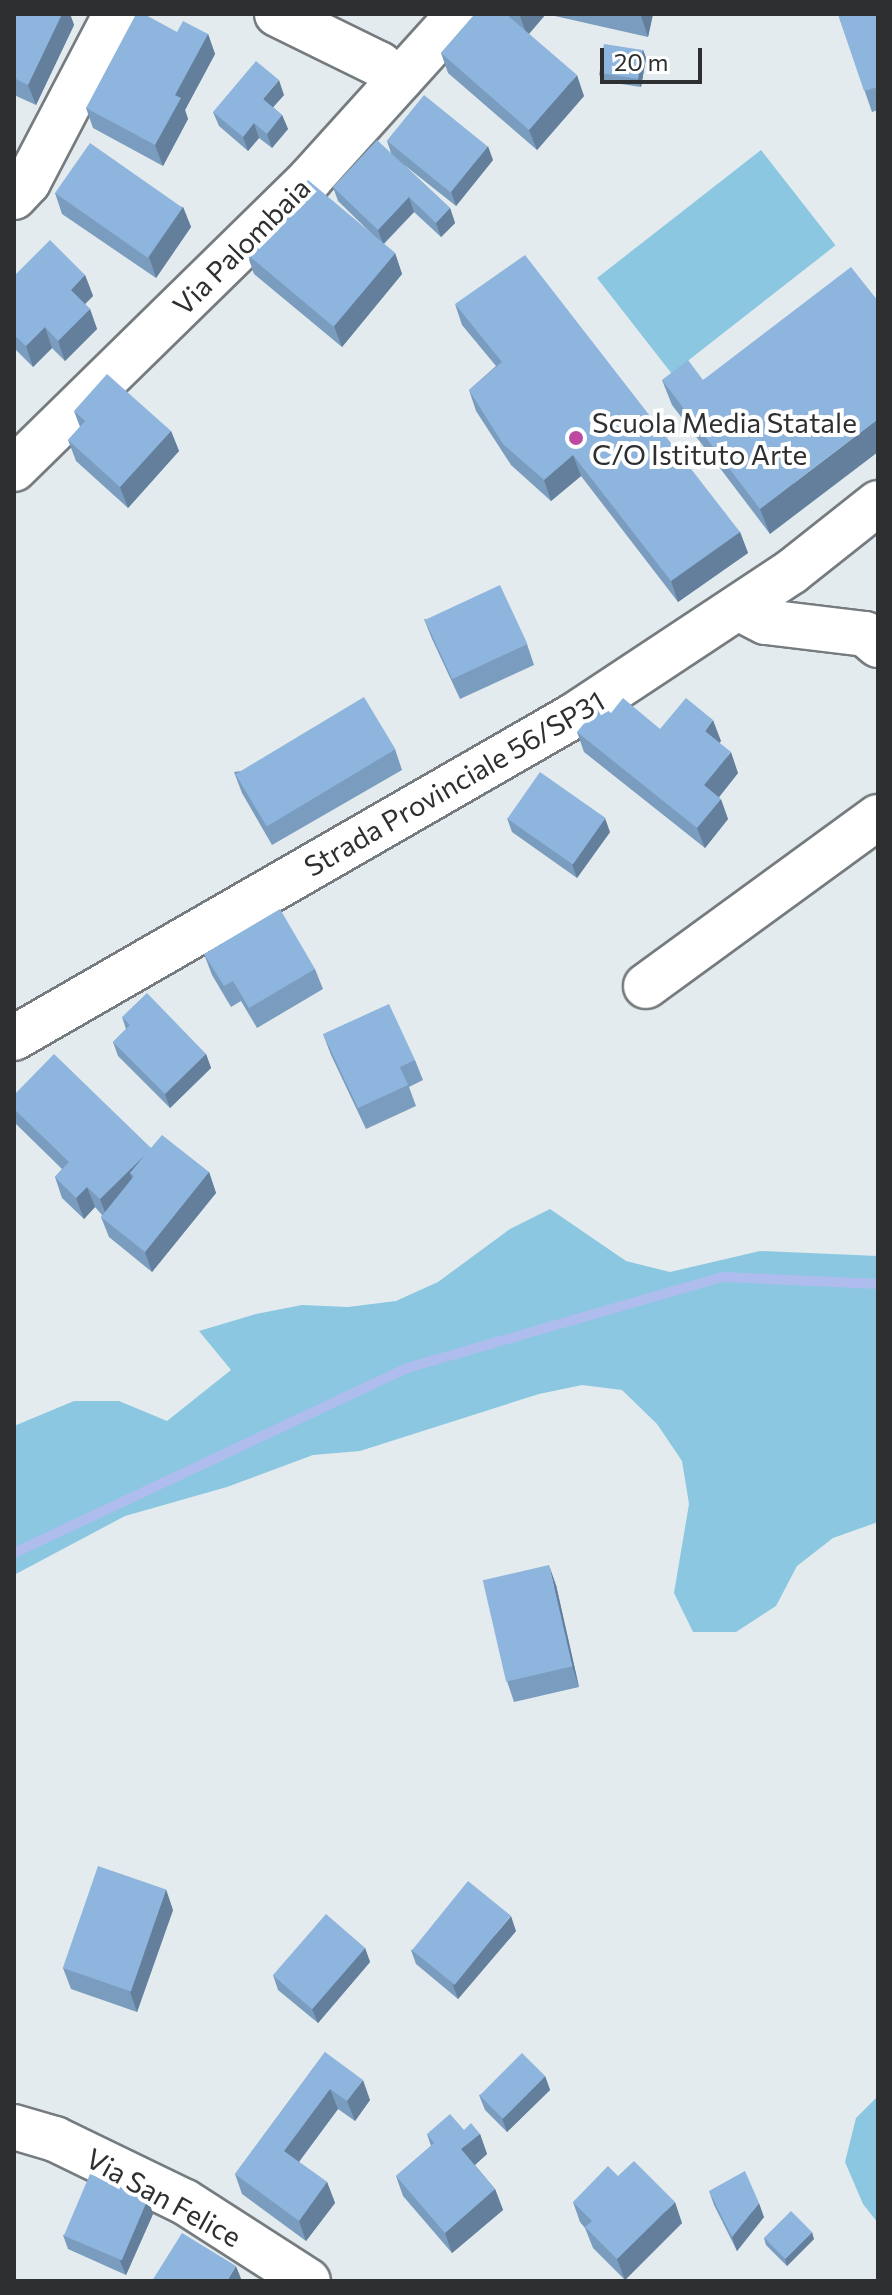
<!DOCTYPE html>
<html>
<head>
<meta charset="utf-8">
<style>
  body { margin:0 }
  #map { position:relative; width:892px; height:2295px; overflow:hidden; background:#e4ebee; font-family:Commissioner,sans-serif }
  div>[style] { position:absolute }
  .green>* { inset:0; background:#8bc7e0; transform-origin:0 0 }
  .stream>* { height:10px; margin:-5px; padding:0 5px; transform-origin:5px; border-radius:5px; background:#aebdee }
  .roads { filter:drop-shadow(2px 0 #757b7e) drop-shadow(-2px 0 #757b7e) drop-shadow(0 2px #757b7e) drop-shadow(0 -2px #757b7e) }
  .minor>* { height:44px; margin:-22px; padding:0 22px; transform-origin:22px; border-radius:22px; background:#fff }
  .wall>* { inset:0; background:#7a9cbe }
  .shaded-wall>* { inset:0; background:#637f9b }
  .building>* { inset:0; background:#8eb5dd; transform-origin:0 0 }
  .dots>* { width:22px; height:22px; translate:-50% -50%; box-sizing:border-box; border:4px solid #fff; border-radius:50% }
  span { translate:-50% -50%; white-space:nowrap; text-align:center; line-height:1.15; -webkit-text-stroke:8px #fff; paint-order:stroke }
  .street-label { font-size:28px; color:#2d2f31 }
  .poi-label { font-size:28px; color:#2d2f31 }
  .left { translate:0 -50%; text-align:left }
  .frame { position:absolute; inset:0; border:16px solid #2d2f31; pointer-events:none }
  .scale { position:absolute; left:600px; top:48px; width:102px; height:36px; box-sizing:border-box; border:4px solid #2d2f31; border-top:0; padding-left:10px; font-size:24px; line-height:28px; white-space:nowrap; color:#2d2f31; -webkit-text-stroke:6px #fff; paint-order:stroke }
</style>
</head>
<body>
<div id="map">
  <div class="green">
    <i style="left:761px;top:150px;width:121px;height:208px;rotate:52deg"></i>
    <i style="clip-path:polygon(550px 1209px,626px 1261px,670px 1272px,760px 1251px,878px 1256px,878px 1522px,833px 1538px,797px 1566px,776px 1606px,736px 1632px,693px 1632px,674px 1593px,689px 1504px,682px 1461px,657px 1424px,622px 1390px,582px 1385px,539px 1394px,360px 1451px,313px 1455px,227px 1487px,125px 1516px,14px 1575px,14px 1426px,74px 1401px,119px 1401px,167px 1421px,231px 1370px,199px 1331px,256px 1314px,302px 1305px,348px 1307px,396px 1301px,438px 1282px,510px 1229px)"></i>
    <i style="clip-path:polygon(878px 2096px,878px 2223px,863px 2204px,845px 2162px,856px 2118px)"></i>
  </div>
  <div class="stream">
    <i style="left:14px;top:1553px;width:434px;rotate:-25.2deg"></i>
    <i style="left:407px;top:1368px;width:329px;rotate:-16.1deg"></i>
    <i style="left:723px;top:1277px;width:155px;rotate:2.6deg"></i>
  </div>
  <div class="roads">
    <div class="minor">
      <i style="left:277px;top:14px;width:114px;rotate:26.1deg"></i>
      <i style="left:379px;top:64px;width:26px;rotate:36deg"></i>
      <i style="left:14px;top:197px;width:21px;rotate:-47deg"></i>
      <i style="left:28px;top:182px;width:190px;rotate:-62.4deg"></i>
      <i style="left:14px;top:469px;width:414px;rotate:-44.4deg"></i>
      <i style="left:310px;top:179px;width:222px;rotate:-47.9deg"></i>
      <i style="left:738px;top:608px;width:31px;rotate:27deg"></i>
      <i style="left:766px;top:622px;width:100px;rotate:6.9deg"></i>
      <i style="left:865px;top:634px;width:17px;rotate:40deg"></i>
      <i style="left:646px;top:986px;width:287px;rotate:-36.1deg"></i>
      <i style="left:14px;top:1038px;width:647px;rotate:-29.93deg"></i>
      <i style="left:575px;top:715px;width:259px;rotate:-33.5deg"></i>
      <i style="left:791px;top:572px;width:111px;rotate:-38.4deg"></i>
      <i style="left:14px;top:2127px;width:43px;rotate:16.3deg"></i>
      <i style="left:55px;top:2139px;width:144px;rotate:25.9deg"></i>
      <i style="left:185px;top:2202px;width:146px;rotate:32.7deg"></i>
    </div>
  </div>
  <div class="wall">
    <i style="clip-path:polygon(14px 14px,70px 14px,74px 25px,36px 105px,14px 95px)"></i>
    <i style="clip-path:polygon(475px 14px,653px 14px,648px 37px,546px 14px,529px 34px,584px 96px,537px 150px,448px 73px,441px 53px)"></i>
    <i style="clip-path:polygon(838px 14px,878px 14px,878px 110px,872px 112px)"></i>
    <i style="clip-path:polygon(208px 34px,215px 54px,185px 110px,188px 119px,163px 166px,93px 128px,86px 108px)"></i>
    <i style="clip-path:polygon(643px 50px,646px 58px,641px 87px,601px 81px,599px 73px)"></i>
    <i style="clip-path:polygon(284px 95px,273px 107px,282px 115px,288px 129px,272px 148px,259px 138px,248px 151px,219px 126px,213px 112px)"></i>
    <i style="clip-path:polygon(387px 141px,493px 160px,456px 206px,403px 164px,450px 208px,455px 223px,441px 237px,414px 212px,384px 244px,395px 253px,402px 274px,342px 347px,254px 274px,247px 254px,375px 237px,338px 201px,333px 187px,391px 153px)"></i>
    <i style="clip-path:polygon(55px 193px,183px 207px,191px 227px,156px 278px,62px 214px)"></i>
    <i style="clip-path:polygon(85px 275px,93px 296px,85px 304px,90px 309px,97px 329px,65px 361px,52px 348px,33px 367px,14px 348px,14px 276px)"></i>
    <i style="clip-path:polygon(878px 301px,770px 534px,672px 405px,662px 380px,703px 380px)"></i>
    <i style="clip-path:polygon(455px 304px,740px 532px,748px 553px,678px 602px,581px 476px,551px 501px,511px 465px,476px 411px,469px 390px,496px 366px,462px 325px)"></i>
    <i style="clip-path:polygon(74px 411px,171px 431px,179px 451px,128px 508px,76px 461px,68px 440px,80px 427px)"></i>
    <i style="clip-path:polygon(424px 619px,527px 644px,534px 665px,460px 699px,432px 639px)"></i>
    <i style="clip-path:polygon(611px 713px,660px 729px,721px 741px,719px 743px,738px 773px,719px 797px,728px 819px,705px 848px,584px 752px,577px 732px)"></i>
    <i style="clip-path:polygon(395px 749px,402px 770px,272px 845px,242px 793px,234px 772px)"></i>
    <i style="clip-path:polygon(507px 818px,610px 832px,577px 878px,512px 832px)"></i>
    <i style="clip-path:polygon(204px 954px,315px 969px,323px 989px,257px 1028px,241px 1001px,231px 1007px,212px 975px)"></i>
    <i style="clip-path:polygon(122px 1017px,206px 1054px,211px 1068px,170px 1108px,118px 1056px,113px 1042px,126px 1029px)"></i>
    <i style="clip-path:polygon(323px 1034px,415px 1060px,423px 1080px,409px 1087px,416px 1106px,366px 1129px,331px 1055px)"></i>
    <i style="clip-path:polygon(14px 1095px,151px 1148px,209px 1172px,216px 1193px,152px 1272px,109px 1237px,101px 1217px,102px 1215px,95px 1207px,84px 1219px,62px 1198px,55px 1177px,62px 1169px,14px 1122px)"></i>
    <i style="clip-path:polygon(556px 1585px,579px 1687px,514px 1702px,507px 1681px)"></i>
    <i style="clip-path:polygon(173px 1910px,137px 2012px,71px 1989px,63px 1968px)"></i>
    <i style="clip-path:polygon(516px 1931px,458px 1999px,416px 1964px,411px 1950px)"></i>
    <i style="clip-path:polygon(365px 1948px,370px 1962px,318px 2023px,278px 1990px,273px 1975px)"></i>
    <i style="clip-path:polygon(325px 2052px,370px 2100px,355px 2121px,338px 2109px,299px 2162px,327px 2182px,335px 2203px,306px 2241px,242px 2194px,235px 2174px)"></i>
    <i style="clip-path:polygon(545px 2076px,550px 2090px,507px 2132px,485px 2110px,479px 2095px)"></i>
    <i style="clip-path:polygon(464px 2130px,480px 2134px,487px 2154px,475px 2165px,495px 2189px,503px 2210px,452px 2253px,403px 2196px,396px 2176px,431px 2146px,427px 2134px)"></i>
    <i style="clip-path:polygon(618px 2176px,682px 2223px,625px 2280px,593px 2248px,585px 2228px,580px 2222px,573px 2202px)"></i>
    <i style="clip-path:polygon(709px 2191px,764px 2217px,737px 2251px,714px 2205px)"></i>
    <i style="clip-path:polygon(148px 2199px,153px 2214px,126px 2275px,68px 2249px,63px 2235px)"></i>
    <i style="clip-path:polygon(764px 2238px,814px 2239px,787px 2266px,766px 2245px)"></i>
  </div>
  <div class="shaded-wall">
    <i style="clip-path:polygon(62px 14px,70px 14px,74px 25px,36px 105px,28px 85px)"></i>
    <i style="clip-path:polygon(521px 14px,546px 14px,527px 36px,520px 16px)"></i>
    <i style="clip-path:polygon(641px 14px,653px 14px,648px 37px,641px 16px)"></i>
    <i style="clip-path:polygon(208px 34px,215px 54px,185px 110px,188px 119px,163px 166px,155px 145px,175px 95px)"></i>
    <i style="clip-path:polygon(643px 50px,646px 58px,641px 87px,638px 80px)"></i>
    <i style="clip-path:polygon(577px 75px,584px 96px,537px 150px,529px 130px)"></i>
    <i style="clip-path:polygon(279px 80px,284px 95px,268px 113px,263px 99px)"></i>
    <i style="clip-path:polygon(282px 115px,288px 129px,272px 148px,267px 134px)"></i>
    <i style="clip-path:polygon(254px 123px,259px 138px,248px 151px,243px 137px)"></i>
    <i style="clip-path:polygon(488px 146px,493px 160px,456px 206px,451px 191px)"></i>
    <i style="clip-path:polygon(409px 197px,414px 212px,383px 244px,378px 230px)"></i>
    <i style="clip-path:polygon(183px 207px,191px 227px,156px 278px,149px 257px)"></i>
    <i style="clip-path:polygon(450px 208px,455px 223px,441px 237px,436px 223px)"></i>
    <i style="clip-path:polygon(395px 253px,402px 274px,342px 347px,334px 326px)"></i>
    <i style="clip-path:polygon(85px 275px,93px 296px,78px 311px,71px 290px)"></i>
    <i style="clip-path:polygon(90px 309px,97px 329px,65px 361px,58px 341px)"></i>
    <i style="clip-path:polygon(45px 327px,52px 348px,33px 367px,26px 346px)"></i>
    <i style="clip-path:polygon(878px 419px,878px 452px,770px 534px,760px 509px)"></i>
    <i style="clip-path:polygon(171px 431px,179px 451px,128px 508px,120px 487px)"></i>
    <i style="clip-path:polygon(573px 455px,581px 476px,551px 501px,544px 480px)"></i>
    <i style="clip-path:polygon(740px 532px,748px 553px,678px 602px,671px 581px)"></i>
    <i style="clip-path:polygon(713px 720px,721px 741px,712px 752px,705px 731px)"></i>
    <i style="clip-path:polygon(731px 752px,738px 773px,712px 806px,704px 785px)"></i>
    <i style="clip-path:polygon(721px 799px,728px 819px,705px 848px,697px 828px)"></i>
    <i style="clip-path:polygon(605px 818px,610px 832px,577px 878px,572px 864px)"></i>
    <i style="clip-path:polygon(206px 1054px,211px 1068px,170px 1108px,165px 1094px)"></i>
    <i style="clip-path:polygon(145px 1155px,130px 1173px,137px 1191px,108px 1220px,100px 1199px)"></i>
    <i style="clip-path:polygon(209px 1172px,216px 1193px,152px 1272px,145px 1252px)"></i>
    <i style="clip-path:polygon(87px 1187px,95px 1207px,84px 1219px,76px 1198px)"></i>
    <i style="clip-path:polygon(549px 1565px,556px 1585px,579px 1687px,572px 1666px)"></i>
    <i style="clip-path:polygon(166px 1889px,173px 1910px,137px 2012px,130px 1992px)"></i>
    <i style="clip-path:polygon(511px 1916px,516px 1931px,458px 1999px,453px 1985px)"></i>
    <i style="clip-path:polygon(365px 1948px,370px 1962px,318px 2023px,312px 2009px)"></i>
    <i style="clip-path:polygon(545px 2076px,550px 2090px,507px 2132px,502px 2118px)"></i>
    <i style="clip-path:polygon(363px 2080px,370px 2100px,355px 2121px,347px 2101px)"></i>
    <i style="clip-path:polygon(330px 2089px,338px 2109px,292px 2171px,284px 2151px)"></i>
    <i style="clip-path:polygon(480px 2134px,487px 2154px,469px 2170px,461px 2149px)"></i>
    <i style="clip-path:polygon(327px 2182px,335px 2203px,306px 2241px,299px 2221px)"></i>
    <i style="clip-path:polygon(495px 2189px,503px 2210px,452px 2253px,445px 2233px)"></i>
    <i style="clip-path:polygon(148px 2199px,153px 2214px,126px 2275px,120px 2261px)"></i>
    <i style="clip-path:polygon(675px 2202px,682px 2223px,625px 2280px,617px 2259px)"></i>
    <i style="clip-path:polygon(759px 2203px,764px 2217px,737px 2251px,732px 2237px)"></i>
    <i style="clip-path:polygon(812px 2232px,814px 2239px,787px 2266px,785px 2259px)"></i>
    <i style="clip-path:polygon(236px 2266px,242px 2281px,227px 2281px)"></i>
  </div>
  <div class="building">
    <i style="clip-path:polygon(14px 14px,62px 14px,28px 85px,14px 78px)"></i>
    <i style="clip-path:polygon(136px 14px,144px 14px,177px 32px,183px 21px,208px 34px,175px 95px,181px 98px,155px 145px,86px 108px)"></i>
    <i style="clip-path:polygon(475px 14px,506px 14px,577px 75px,529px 130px,441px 53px)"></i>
    <i style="clip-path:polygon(838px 14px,878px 14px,878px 87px,864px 91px)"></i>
    <i style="left:604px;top:44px;width:39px;height:29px;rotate:9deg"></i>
    <i style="clip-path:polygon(256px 61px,279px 80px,263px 99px,282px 115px,267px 134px,254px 123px,243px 137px,213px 112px)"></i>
    <i style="left:424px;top:95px;width:82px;height:59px;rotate:39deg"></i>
    <i style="clip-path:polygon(377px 140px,450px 208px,436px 223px,409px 197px,378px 230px,333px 187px)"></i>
    <i style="left:90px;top:143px;width:113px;height:61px;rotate:35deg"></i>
    <i style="left:308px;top:180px;width:114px;height:96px;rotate:40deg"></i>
    <i style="clip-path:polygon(50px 240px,85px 275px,71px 290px,90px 309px,58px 341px,45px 327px,26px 346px,14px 335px,14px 276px)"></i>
    <i style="clip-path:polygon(525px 255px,740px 532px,671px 581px,573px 455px,544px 480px,503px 444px,469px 390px,502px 362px,455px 304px)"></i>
    <i style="clip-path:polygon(851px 267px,878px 301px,878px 419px,760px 509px,662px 380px,688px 360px,703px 380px)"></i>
    <i style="clip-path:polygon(107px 374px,171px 431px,120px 487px,68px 440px,85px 421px,74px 411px)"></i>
    <i style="left:500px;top:585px;width:65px;height:83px;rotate:65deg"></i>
    <i style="left:364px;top:697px;width:61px;height:150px;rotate:59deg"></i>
    <i style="clip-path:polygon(623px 698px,660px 729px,686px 698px,713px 720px,705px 731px,731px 752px,704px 785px,721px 799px,697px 828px,577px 732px,600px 704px,611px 713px)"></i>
    <i style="left:540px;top:772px;width:80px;height:57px;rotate:35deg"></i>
    <i style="clip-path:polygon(280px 909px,315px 969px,249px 1008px,233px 981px,224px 986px,204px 954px)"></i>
    <i style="clip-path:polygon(147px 993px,206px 1054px,165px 1094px,113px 1042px,130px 1025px,122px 1017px)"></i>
    <i style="clip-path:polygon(389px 1004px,415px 1060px,400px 1067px,408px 1085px,358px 1108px,323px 1034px)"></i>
    <i style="clip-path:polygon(54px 1054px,151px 1148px,162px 1135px,209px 1172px,145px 1252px,101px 1217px,134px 1176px,130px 1173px,145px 1155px,100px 1199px,87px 1187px,76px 1198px,55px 1177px,69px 1162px,14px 1109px,14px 1095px)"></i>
    <i style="left:549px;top:1565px;width:104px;height:68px;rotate:77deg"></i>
    <i style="left:98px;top:1866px;width:72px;height:108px;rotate:19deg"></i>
    <i style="left:468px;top:1881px;width:55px;height:89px;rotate:39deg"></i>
    <i style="left:326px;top:1914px;width:52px;height:81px;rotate:41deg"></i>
    <i style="clip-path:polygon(325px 2052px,363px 2080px,347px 2101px,330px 2089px,284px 2151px,327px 2182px,299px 2221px,235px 2174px)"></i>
    <i style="left:522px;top:2053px;width:33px;height:60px;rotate:45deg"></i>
    <i style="clip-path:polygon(450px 2114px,464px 2130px,471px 2123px,480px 2134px,461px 2149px,495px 2189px,445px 2233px,396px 2176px,434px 2143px,427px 2134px)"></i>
    <i style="clip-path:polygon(634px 2161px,675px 2202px,617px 2259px,585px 2227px,592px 2221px,573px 2202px,608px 2166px,618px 2176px)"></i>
    <i style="clip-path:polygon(745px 2171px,759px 2203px,732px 2237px,709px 2191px)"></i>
    <i style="left:90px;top:2174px;width:63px;height:67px;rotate:23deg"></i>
    <i style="left:791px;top:2211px;width:30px;height:38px;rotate:45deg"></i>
    <i style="clip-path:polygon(182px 2233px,236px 2266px,227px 2281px,152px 2281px)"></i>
  </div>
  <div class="dots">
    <i style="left:576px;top:438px;background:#be49a0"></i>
  </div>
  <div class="street-label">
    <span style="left:241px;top:246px;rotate:-45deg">Via Palombaia</span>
    <span style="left:454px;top:783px;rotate:-30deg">Strada Provinciale 56/SP31</span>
    <span style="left:164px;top:2197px;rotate:29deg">Via San Felice</span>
  </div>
  <div class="poi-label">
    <span class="left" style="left:592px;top:438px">Scuola Media Statale<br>C/O Istituto Arte</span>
  </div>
  <div class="frame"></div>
  <div class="scale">20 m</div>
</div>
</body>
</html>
